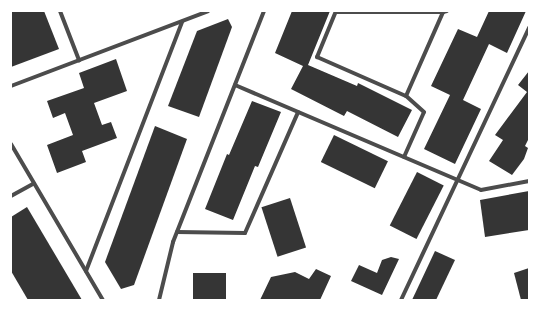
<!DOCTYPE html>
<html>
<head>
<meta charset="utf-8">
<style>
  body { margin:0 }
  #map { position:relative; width:540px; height:311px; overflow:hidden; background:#fff; font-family:Jost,sans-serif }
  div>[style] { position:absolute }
  .building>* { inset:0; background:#353535; transform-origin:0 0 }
  .minor>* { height:4px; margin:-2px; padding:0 2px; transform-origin:2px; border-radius:2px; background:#4c4c4c }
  span { translate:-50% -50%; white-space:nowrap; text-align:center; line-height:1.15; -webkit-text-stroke:4px #fff; paint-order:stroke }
  .frame { position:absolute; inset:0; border:12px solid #fff; pointer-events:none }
</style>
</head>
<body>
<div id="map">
  <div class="building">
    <i style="clip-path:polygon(11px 11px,44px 11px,59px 49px,11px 67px)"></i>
    <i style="clip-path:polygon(292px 11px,330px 11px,308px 65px,357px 86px,358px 83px,412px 110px,398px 137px,347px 111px,344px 116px,291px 89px,303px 66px,275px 53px)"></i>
    <i style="clip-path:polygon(489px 11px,526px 11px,507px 53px,489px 44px,463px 100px,481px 109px,455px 164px,424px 149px,450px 95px,431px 86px,458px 29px,477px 37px)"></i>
    <i style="clip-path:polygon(228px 19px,232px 27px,199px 117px,168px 106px,197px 31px)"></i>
    <i style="clip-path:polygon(116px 59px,127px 91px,94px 103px,102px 125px,111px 122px,117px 138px,82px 151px,86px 162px,57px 173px,47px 145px,73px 135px,65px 113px,53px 118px,47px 101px,84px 88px,79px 73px)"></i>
    <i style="clip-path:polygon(529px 71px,529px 138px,525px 146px,528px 148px,524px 159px,512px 175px,489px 161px,503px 140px,495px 135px,527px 92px,518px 85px)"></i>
    <i style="clip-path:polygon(252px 101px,281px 112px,258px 167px,255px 166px,233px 220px,205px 209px,227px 154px,229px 155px)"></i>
    <i style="clip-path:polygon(155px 126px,187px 139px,134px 285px,121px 289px,105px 262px)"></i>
    <i style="left:334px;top:135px;width:60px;height:30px;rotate:26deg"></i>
    <i style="left:417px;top:172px;width:30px;height:60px;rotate:27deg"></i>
    <i style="clip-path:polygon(529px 191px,529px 230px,485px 237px,480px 200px)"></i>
    <i style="left:290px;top:198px;width:52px;height:30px;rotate:72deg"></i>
    <i style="clip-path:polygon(27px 207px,82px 300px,28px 300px,11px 271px,11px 217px)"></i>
    <i style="clip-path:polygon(435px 251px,455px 260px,436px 300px,412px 300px)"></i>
    <i style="clip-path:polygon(391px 257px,399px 259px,382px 295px,351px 281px,359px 265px,377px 273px,382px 260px)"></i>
    <i style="clip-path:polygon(529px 268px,529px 300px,521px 300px,514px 273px)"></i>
    <i style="clip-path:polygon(316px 269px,331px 276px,320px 300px,260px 300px,271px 277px,295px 272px,309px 279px)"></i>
    <i style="left:193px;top:273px;width:33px;height:27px"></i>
  </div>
  <div class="minor">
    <i style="left:60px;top:11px;width:53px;rotate:68.8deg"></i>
    <i style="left:336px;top:11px;width:50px;rotate:112.4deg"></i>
    <i style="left:317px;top:57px;width:97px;rotate:23.7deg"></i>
    <i style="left:336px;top:12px;width:107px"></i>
    <i style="left:235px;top:85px;width:267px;rotate:23.1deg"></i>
    <i style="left:481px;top:190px;width:49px;rotate:-10.6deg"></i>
    <i style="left:11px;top:86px;width:211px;rotate:-20.8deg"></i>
    <i style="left:11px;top:144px;width:181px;rotate:59.5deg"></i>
    <i style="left:404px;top:157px;width:49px;rotate:-66deg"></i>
    <i style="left:424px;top:112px;width:24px;rotate:-138deg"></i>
    <i style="left:406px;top:96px;width:92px;rotate:-66.2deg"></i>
    <i style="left:443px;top:12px;width:4px;rotate:-14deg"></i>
    <i style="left:11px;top:196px;width:26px;rotate:-29deg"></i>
    <i style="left:177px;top:232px;width:68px;rotate:0.8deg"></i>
    <i style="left:245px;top:233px;width:132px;rotate:-66.3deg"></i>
    <i style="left:86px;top:271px;width:267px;rotate:-68.9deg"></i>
    <i style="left:159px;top:300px;width:60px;rotate:-76.4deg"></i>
    <i style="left:173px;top:242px;width:248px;rotate:-68.5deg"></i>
    <i style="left:401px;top:300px;width:301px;rotate:-64.8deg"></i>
  </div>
  <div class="frame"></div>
</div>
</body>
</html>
